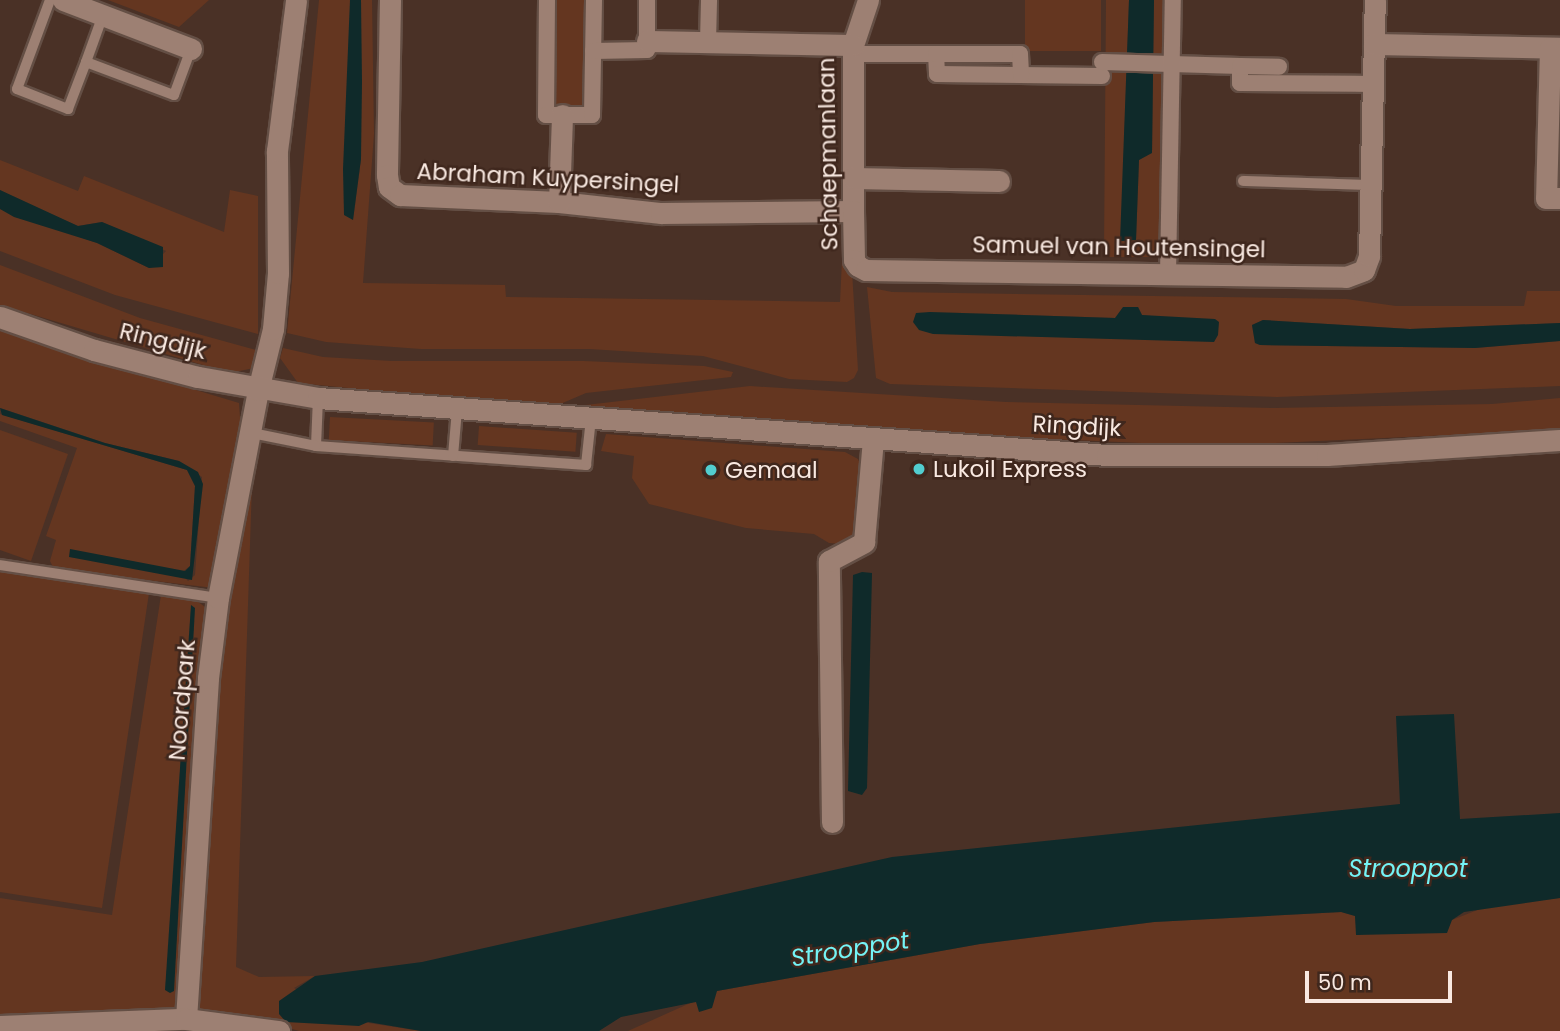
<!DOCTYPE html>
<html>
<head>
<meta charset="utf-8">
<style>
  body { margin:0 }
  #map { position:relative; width:1560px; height:1031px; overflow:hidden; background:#4a3126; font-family:Poppins,sans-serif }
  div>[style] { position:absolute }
  .green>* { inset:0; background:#643620; transform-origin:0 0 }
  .water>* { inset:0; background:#0f2a2a }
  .roads { filter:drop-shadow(2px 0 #644f45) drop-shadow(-2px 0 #644f45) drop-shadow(0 2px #644f45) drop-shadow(0 -2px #644f45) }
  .service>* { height:10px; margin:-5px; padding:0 5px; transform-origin:5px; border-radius:5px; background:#9d8073 }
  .pedestrian>* { height:16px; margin:-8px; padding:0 8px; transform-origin:8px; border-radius:8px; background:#9d8073 }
  .minor>* { height:21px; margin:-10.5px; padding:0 10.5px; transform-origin:10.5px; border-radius:10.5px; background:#9d8073 }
  .tertiary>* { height:21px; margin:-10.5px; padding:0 10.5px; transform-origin:10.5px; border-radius:10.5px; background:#9d8073 }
  .secondary>* { height:21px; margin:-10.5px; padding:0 10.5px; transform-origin:10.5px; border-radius:10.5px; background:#9d8073 }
  .dots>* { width:19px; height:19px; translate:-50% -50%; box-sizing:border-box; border:4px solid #3f271d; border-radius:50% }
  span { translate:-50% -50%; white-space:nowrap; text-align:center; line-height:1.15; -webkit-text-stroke:5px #3f271d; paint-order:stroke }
  .street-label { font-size:23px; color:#f9e9e1 }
  .poi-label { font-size:23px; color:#f9e9e1 }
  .left { translate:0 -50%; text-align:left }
  .water-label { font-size:24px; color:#74f3f5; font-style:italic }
  .scale { position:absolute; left:1305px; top:971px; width:147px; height:32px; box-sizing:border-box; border:4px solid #f9e9e1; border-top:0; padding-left:9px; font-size:21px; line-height:24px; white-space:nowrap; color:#f9e9e1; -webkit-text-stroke:5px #3f271d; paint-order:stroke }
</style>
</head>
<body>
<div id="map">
  <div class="green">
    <i style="clip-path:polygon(108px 0,209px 0,179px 27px)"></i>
    <i style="clip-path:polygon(319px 0,350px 0,353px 220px,361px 159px,361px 0,372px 0,374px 134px,363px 283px,505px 285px,506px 297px,840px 302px,842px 260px,852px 271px,858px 370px,854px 378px,847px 382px,789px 379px,703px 356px,589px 349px,421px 349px,326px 342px,287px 333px)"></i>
    <i style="left:554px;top:0;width:31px;height:109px"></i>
    <i style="left:1025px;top:0;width:76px;height:51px"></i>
    <i style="clip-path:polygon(1106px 0,1129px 0,1121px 241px,1136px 240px,1139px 160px,1152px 152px,1154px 0,1169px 0,1162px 257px,1109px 257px,1104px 252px)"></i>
    <i style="clip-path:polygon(0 160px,78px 191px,84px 176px,224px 232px,230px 190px,258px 196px,258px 334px,115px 295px,0 251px,0 209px,97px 243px,149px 268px,166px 251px,102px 222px,78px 226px,22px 202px,0 190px)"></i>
    <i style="clip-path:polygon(0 265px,140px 318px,256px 350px,254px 368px,230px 373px,0 305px)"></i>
    <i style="clip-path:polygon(evenodd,867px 287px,892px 292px,1346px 299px,1396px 306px,1524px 306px,1527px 291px,1560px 291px,1560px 323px,1410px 329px,1263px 320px,1252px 325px,1255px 343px,1260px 345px,1475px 348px,1560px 341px,1560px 386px,1277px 397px,890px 384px,876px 378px,867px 287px,1138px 307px,1142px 315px,1219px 323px,930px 312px,1115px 318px,1138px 307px)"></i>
    <i style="clip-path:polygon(0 331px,239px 403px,241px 432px,214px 588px,54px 569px,50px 561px,56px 540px,46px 536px,77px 448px,0 421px,0 414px,187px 470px,195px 486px,190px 566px,181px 573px,188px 581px,195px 575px,202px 477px,179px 461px,105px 443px,0 408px)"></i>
    <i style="clip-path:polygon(283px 348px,323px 357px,392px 361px,583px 361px,704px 366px,733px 372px,731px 377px,586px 393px,551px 408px,298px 383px,280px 358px)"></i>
    <i style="clip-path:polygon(750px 386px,1006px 402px,1274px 408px,1492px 404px,1560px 398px,1560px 430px,1210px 446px,895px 432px,577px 406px)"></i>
    <i style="left:330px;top:417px;width:104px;height:23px;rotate:3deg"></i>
    <i style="left:479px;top:426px;width:98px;height:19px;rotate:4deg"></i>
    <i style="clip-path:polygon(0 430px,68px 454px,31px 561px,0 550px)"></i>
    <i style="clip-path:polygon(606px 434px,845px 452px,858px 459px,865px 474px,861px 535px,842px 544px,829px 543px,814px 534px,746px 528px,649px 504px,632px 478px,634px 456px,601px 451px)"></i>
    <i style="clip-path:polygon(253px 454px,236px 967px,259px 977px,315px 976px,294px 988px,362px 1022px,421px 1031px,299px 1031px,275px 1024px,255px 1031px,0 1031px,0 898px,112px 915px,161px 595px,197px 601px,205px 607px,208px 628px,197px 688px,195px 969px,219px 678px)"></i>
    <i style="clip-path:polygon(0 571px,149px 593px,102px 908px,0 892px)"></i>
    <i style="clip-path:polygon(1560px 898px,1560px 1031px,628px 1031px,717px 991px,980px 944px,1154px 922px,1342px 912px,1355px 916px,1357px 935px,1452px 920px,1485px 907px)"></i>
  </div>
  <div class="water">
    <i style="clip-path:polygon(350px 0,361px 0,362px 82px,361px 159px,353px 220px,344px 215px,343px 169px)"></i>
    <i style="clip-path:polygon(1129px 0,1154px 0,1152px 153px,1139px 160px,1136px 240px,1120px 241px)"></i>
    <i style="clip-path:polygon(0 190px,78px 226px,102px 222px,163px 247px,163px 267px,149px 268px,97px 243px,14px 217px,0 209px)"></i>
    <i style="clip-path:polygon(1123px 307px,1138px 307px,1142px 315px,1215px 319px,1219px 322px,1218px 335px,1214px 342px,933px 334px,919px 330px,913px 322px,916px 313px,930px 312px,1115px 318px)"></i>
    <i style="clip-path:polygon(1263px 320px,1410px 329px,1560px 323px,1560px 341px,1475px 348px,1260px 345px,1255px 343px,1252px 325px)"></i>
    <i style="clip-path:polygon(0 408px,105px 443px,179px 461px,198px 472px,203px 484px,192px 580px,69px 557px,70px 549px,185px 571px,190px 566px,195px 486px,187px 470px,2px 415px)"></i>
    <i style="clip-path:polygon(862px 572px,872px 573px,867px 788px,862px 795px,848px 791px,853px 575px)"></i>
    <i style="clip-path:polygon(191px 605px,195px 608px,174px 991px,170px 993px,165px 990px)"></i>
    <i style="clip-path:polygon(1454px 714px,1460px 819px,1560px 813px,1560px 898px,1464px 912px,1452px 920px,1447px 933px,1356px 935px,1355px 916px,1341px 912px,1154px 922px,980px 944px,717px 991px,712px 1008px,699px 1012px,696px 1002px,621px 1017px,599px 1031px,421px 1031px,368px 1022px,359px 1026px,286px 1022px,279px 1014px,279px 1001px,315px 976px,422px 962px,892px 857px,1400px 804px,1396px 716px)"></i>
  </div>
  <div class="roads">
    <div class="service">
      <i style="left:50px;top:0;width:95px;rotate:110.3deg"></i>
      <i style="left:17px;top:89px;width:55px;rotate:21.4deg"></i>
      <i style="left:68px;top:109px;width:50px;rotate:-69deg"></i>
      <i style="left:86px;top:62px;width:94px;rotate:20.6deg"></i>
      <i style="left:174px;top:95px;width:49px;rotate:-69.7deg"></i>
      <i style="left:86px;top:62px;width:50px;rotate:-70.1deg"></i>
      <i style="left:1243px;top:181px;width:128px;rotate:1.8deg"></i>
      <i style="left:318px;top:398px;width:48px;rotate:92.4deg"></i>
      <i style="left:316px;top:446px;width:271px;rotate:4deg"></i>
      <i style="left:586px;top:465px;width:47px;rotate:-83.9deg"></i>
      <i style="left:247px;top:432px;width:70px;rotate:11.5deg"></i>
      <i style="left:453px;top:456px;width:47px;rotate:-85.1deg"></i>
      <i style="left:0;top:565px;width:220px;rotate:8.6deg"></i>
    </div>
    <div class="pedestrian">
      <i style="left:547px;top:0;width:115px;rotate:90.5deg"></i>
      <i style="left:546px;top:115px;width:46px"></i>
      <i style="left:592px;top:115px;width:115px;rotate:-89deg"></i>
      <i style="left:708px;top:42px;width:42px;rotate:-88.6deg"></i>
      <i style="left:593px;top:51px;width:54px;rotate:-1.1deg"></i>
      <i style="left:647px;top:50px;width:50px;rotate:-90deg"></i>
      <i style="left:853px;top:54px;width:83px"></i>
      <i style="left:936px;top:54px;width:20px;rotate:87deg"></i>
      <i style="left:937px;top:74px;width:165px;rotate:0.7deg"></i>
      <i style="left:936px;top:54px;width:84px"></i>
      <i style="left:1020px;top:54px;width:21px;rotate:87deg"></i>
      <i style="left:1102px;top:62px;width:138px;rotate:1.7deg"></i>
      <i style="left:1240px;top:66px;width:17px;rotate:90deg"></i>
      <i style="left:1240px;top:83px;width:133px;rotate:0.4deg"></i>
      <i style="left:1240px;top:66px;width:39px;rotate:1deg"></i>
      <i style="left:1168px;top:274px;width:274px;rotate:-89deg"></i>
    </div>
    <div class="minor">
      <i style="left:63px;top:0;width:137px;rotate:20.9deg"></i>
      <i style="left:390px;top:0;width:175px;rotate:91deg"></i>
      <i style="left:387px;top:175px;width:12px;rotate:81deg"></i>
      <i style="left:389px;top:187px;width:14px;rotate:36deg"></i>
      <i style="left:400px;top:195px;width:159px;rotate:2.5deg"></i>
      <i style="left:559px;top:202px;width:103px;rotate:6.2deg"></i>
      <i style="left:661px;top:213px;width:192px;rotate:-0.6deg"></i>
      <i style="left:868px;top:0;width:47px;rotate:108.4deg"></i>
      <i style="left:853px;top:45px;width:166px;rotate:90deg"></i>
      <i style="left:853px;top:211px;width:49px;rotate:88.8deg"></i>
      <i style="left:854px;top:260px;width:7px;rotate:56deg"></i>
      <i style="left:858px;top:266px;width:9px;rotate:27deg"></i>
      <i style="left:866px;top:270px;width:480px;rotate:0.8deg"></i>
      <i style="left:1346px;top:277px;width:19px;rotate:-21deg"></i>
      <i style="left:1364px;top:270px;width:15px;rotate:-70deg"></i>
      <i style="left:1369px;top:256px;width:256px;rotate:-88.7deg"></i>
      <i style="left:647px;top:41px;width:206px;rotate:1.1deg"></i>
      <i style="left:1374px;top:44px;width:186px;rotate:1.2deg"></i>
      <i style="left:1550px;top:48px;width:150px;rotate:91.5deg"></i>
      <i style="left:1546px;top:198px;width:14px"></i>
      <i style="left:853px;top:178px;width:146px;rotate:1.2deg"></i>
      <i style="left:559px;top:202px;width:87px;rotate:-88deg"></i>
      <i style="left:832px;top:822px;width:261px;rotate:-90.7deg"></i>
      <i style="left:829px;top:561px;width:40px;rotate:-28deg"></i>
      <i style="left:864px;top:542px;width:102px;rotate:-85deg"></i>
      <i style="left:186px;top:1019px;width:342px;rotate:-86.3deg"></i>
      <i style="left:208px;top:678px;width:81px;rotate:-82.9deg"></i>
      <i style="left:218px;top:598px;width:212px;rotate:-79.1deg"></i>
      <i style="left:0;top:1026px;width:186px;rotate:-2.2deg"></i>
      <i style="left:186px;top:1019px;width:94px;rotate:7.4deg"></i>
    </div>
    <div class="tertiary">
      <i style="left:258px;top:390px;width:63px;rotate:-76.2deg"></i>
      <i style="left:273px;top:329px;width:56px;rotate:-84.9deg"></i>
      <i style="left:278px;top:273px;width:122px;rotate:-90.5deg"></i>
      <i style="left:277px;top:151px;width:152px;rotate:-82.8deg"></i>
    </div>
    <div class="secondary">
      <i style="left:0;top:317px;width:100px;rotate:19.3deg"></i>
      <i style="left:94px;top:350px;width:107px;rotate:14.6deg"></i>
      <i style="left:198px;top:377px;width:122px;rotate:9.9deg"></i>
      <i style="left:318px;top:398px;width:791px;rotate:4.13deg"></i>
      <i style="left:1107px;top:455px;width:220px"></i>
      <i style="left:1327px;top:455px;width:233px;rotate:-3.7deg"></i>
    </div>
  </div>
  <div class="dots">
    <i style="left:919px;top:469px;background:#52cdcf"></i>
    <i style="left:711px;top:470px;background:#52cdcf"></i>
  </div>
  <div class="street-label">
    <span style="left:828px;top:154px;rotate:-91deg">Schaepmanlaan</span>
    <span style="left:548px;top:178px;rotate:3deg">Abraham Kuypersingel</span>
    <span style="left:1119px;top:247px;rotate:1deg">Samuel van Houtensingel</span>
    <span style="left:163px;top:341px;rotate:14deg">Ringdijk</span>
    <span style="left:1077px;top:426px;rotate:3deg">Ringdijk</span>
    <span style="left:182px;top:700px;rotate:-85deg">Noordpark</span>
  </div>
  <div class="poi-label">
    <span class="left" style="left:933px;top:469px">Lukoil Express</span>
    <span class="left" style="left:725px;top:470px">Gemaal</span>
  </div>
  <div class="water-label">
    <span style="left:1408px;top:869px">Strooppot</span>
    <span style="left:850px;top:949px;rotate:-9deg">Strooppot</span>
  </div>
  <div class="scale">50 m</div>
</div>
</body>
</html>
